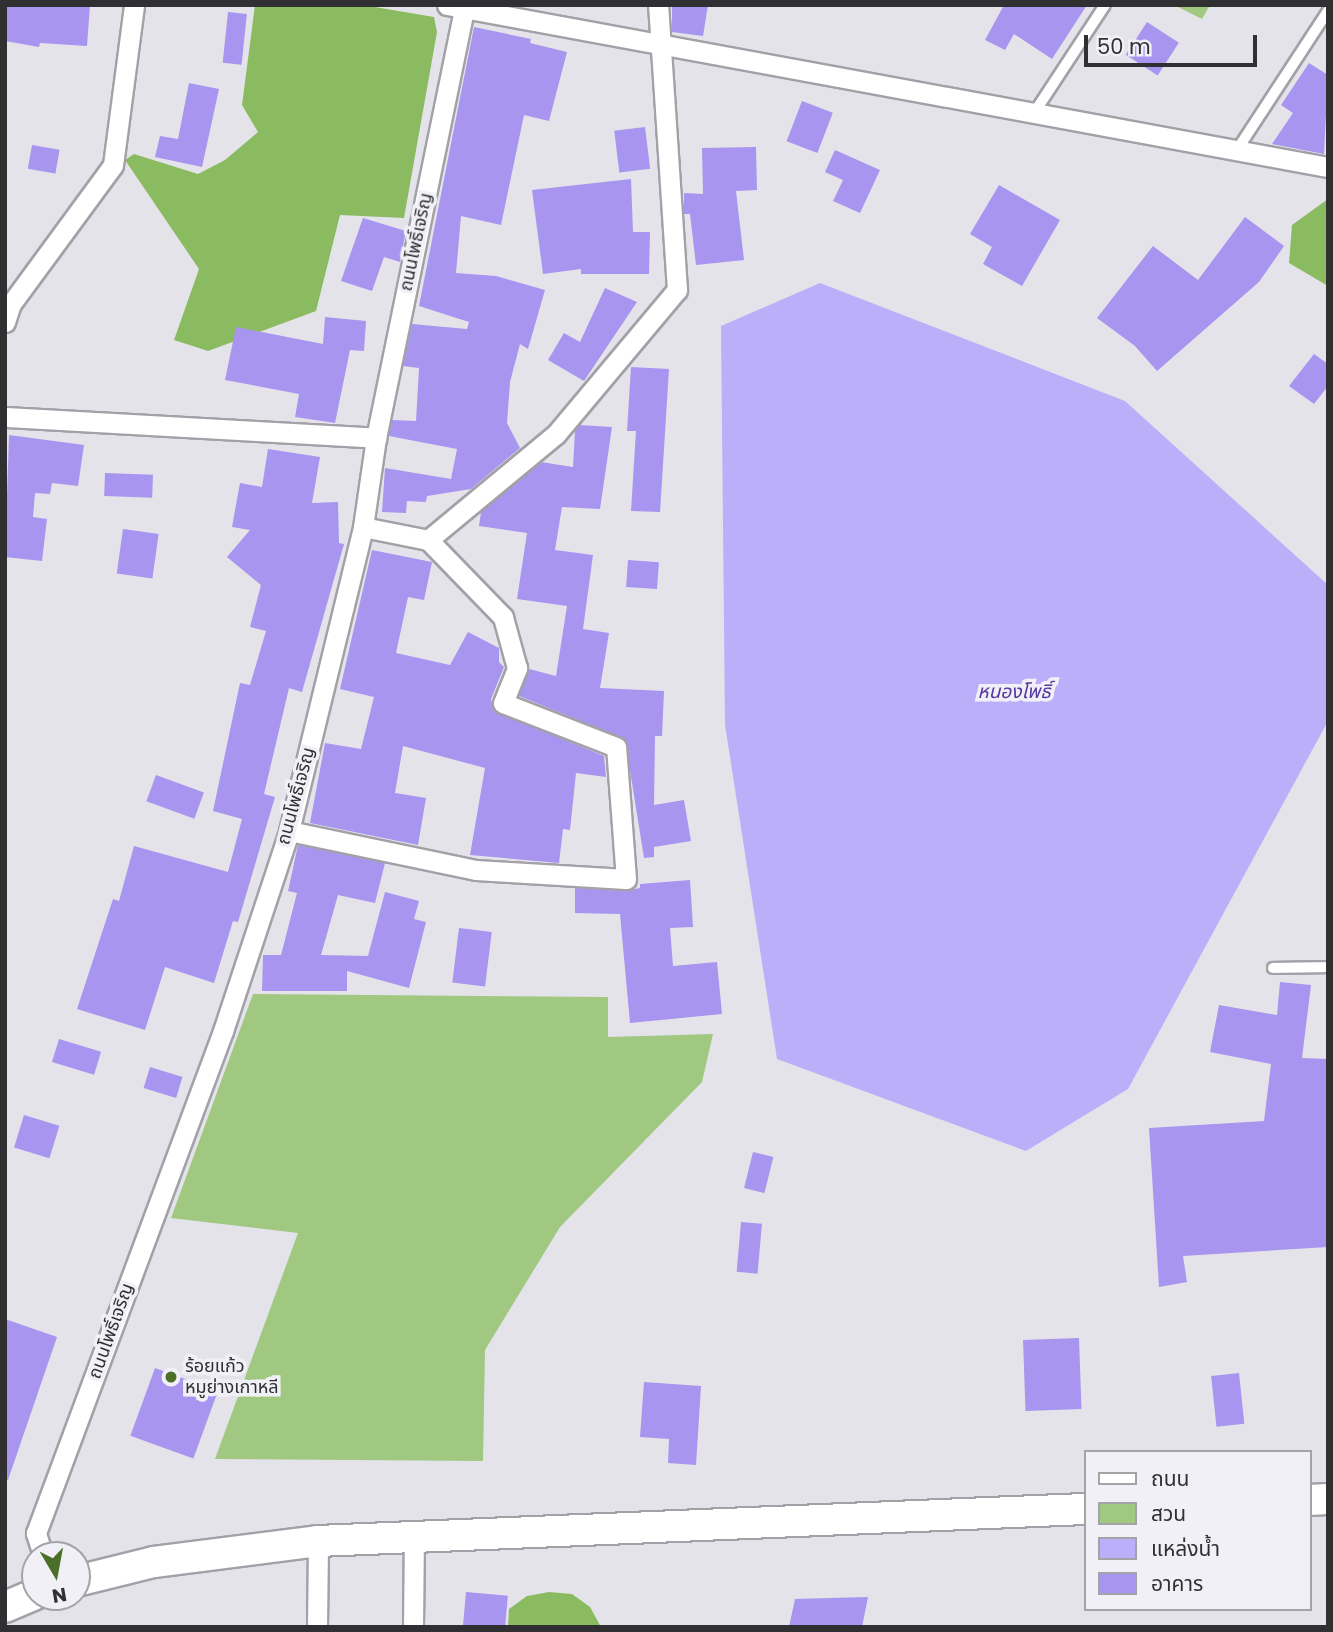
<!DOCTYPE html>
<html>
<head>
<meta charset="utf-8">
<style>
  body { margin:0 }
  #map { position:relative; width:1333px; height:1632px; overflow:hidden; background:#e4e3ea; font-family:Poppins,"Noto Sans Thai",sans-serif }
  div>[style] { position:absolute }
  .green>* { inset:0; background:#a0c881 }
  .forest>* { inset:0; background:#8abb61 }
  .water>* { inset:0; background:#bcaff9 }
  .building>* { inset:0; background:#a795ef; transform-origin:0 0 }
  .roads { filter:drop-shadow(2px 0 #a2a1a8) drop-shadow(-2px 0 #a2a1a8) drop-shadow(0 2px #a2a1a8) drop-shadow(0 -2px #a2a1a8) }
  .lane>* { height:10px; margin:-5px; padding:0 5px; transform-origin:5px; border-radius:5px; background:#fff }
  .street>* { height:19px; margin:-9.5px; padding:0 9.5px; transform-origin:9.5px; border-radius:9.5px; background:#fff }
  .primary>* { height:30px; margin:-15px; padding:0 15px; transform-origin:15px; border-radius:15px; background:#fff }
  .dots>* { width:19px; height:19px; translate:-50% -50%; box-sizing:border-box; border:4px solid #f1f0f7; border-radius:50% }
  span { translate:-50% -50%; white-space:nowrap; text-align:center; line-height:1.15; -webkit-text-stroke:7px #f1f0f7; paint-order:stroke }
  .street-label { font-size:18px; color:#303032 }
  .poi-label { font-size:18px; color:#303032 }
  .left { translate:0 -50%; text-align:left }
  .water-label { font-size:19px; color:#55379f; font-style:italic }
  .frame { position:absolute; inset:0; border:7px solid #303032; pointer-events:none }
  .legend { position:absolute; left:1084px; top:1450px; width:228px; height:161px; box-sizing:border-box; background:#f1f0f7; border:2px solid #a4a3a8; margin:0; padding:9px 12px; list-style:none; font-size:21px; color:#303032 }
  .legend li { display:flex; align-items:center; gap:14px; height:35px }
  .legend b { width:35px; border:2px solid #a4a3a8 }
  .north { position:absolute; left:21px; top:1541px; width:70px; height:70px; box-sizing:border-box; background:#f1f0f7; border:2px solid #a4a3a8; border-radius:50%; rotate:170deg; font-size:19px; font-weight:700; line-height:28px; text-align:center; color:#303032 }
  .north::after { content:''; display:block; margin:auto; width:24px; height:32px; background:#4b6f29; clip-path:polygon(50% 0,100% 100%,50% 72%,0 100%) }
  .scale { position:absolute; left:1084px; top:35px; width:173px; height:32px; box-sizing:border-box; border:4px solid #303032; border-top:0; padding-left:9px; font-size:21px; line-height:24px; white-space:nowrap; color:#303032; -webkit-text-stroke:5px #f1f0f7; paint-order:stroke }
</style>
</head>
<body>
<div id="map">
  <div class="green">
    <i style="clip-path:polygon(1174px 5px,1210px 5px,1202px 19px)"></i>
    <i style="clip-path:polygon(253px 994px,608px 997px,608px 1037px,713px 1034px,702px 1082px,560px 1227px,485px 1350px,483px 1461px,215px 1459px,298px 1233px,171px 1218px)"></i>
  </div>
  <div class="forest">
    <i style="clip-path:polygon(255px 5px,363px 5px,434px 17px,437px 32px,404px 218px,340px 215px,316px 311px,208px 351px,174px 340px,199px 269px,125px 160px,134px 154px,198px 174px,225px 160px,258px 132px,242px 105px)"></i>
    <i style="clip-path:polygon(1328px 199px,1328px 286px,1289px 263px,1292px 225px)"></i>
    <i style="clip-path:polygon(549px 1592px,572px 1594px,590px 1607px,601px 1627px,508px 1627px,509px 1609px,527px 1596px)"></i>
  </div>
  <div class="water">
    <i style="clip-path:polygon(820px 283px,1125px 401px,1328px 585px,1328px 721px,1128px 1089px,1026px 1151px,777px 1059px,725px 725px,721px 326px)"></i>
  </div>
  <div class="building">
    <i style="clip-path:polygon(5px 5px,90px 5px,87px 46px,40px 43px,39px 47px,5px 41px)"></i>
    <i style="clip-path:polygon(672px 5px,708px 5px,703px 36px,672px 32px)"></i>
    <i style="clip-path:polygon(1004px 5px,1087px 5px,1052px 59px,1014px 34px,1005px 50px,985px 40px)"></i>
    <i style="left:228px;top:12px;width:19px;height:51px;rotate:6deg"></i>
    <i style="left:1147px;top:22px;width:38px;height:39px;rotate:33deg"></i>
    <i style="clip-path:polygon(474px 27px,531px 39px,530px 43px,567px 52px,549px 121px,524px 115px,501px 225px,461px 216px,456px 273px,496px 276px,545px 290px,528px 349px,520px 344px,510px 382px,507px 423px,520px 448px,471px 489px,427px 496px,426px 502px,407px 501px,406px 513px,382px 512px,385px 468px,451px 479px,457px 449px,389px 436px,392px 420px,416px 421px,419px 368px,403px 366px,412px 324px,467px 329px,469px 322px,419px 306px)"></i>
    <i style="clip-path:polygon(1309px 63px,1328px 75px,1324px 154px,1272px 144px,1293px 113px,1281px 105px)"></i>
    <i style="clip-path:polygon(189px 83px,219px 89px,202px 167px,155px 157px,160px 136px,178px 139px)"></i>
    <i style="left:802px;top:101px;width:33px;height:43px;rotate:21deg"></i>
    <i style="left:645px;top:127px;width:42px;height:31px;rotate:83deg"></i>
    <i style="left:32px;top:145px;width:28px;height:24px;rotate:10deg"></i>
    <i style="clip-path:polygon(756px 147px,757px 190px,736px 191px,744px 260px,696px 265px,690px 214px,684px 214px,684px 193px,703px 194px,702px 148px)"></i>
    <i style="clip-path:polygon(835px 150px,880px 170px,860px 213px,833px 201px,843px 180px,825px 172px)"></i>
    <i style="clip-path:polygon(631px 179px,633px 232px,650px 232px,649px 274px,581px 274px,581px 269px,543px 274px,532px 190px)"></i>
    <i style="clip-path:polygon(999px 185px,1060px 220px,1022px 286px,983px 264px,992px 247px,970px 234px)"></i>
    <i style="clip-path:polygon(1245px 217px,1284px 246px,1259px 282px,1157px 371px,1135px 346px,1097px 318px,1153px 246px,1198px 280px)"></i>
    <i style="clip-path:polygon(363px 218px,406px 231px,400px 262px,384px 257px,372px 291px,341px 281px)"></i>
    <i style="clip-path:polygon(605px 288px,637px 302px,584px 381px,548px 360px,564px 333px,580px 342px)"></i>
    <i style="clip-path:polygon(325px 317px,366px 321px,364px 351px,350px 350px,335px 423px,295px 417px,299px 394px,225px 380px,236px 327px,323px 344px)"></i>
    <i style="clip-path:polygon(1314px 354px,1328px 364px,1328px 386px,1314px 404px,1289px 386px)"></i>
    <i style="clip-path:polygon(631px 367px,669px 369px,660px 512px,631px 511px,636px 431px,627px 431px)"></i>
    <i style="clip-path:polygon(579px 425px,612px 427px,600px 509px,562px 507px,555px 550px,593px 555px,583px 629px,609px 633px,600px 688px,664px 691px,662px 736px,655px 736px,654px 805px,684px 800px,691px 841px,654px 847px,654px 857px,644px 858px,625px 739px,519px 696px,529px 669px,556px 676px,567px 606px,517px 599px,527px 533px,479px 526px,481px 512px,541px 462px,573px 467px,575px 431px)"></i>
    <i style="clip-path:polygon(9px 435px,84px 445px,78px 486px,52px 483px,50px 494px,35px 493px,33px 517px,47px 519px,42px 561px,5px 557px)"></i>
    <i style="clip-path:polygon(268px 449px,320px 457px,312px 503px,338px 502px,339px 543px,344px 544px,302px 692px,289px 688px,264px 794px,275px 797px,238px 922px,233px 921px,214px 983px,165px 967px,145px 1030px,77px 1009px,113px 899px,119px 901px,134px 846px,228px 872px,242px 819px,213px 811px,240px 683px,250px 685px,266px 631px,250px 627px,261px 585px,227px 557px,250px 530px,232px 527px,240px 483px,262px 487px)"></i>
    <i style="left:105px;top:473px;width:48px;height:23px;rotate:2deg"></i>
    <i style="left:123px;top:529px;width:36px;height:45px;rotate:8deg"></i>
    <i style="clip-path:polygon(372px 550px,432px 562px,424px 600px,408px 597px,396px 653px,450px 665px,468px 632px,499px 648px,499px 662px,504px 667px,491px 699px,494px 711px,604px 756px,606px 777px,576px 773px,570px 830px,563px 829px,559px 863px,470px 855px,485px 768px,403px 746px,395px 793px,426px 798px,418px 845px,310px 823px,325px 743px,361px 749px,374px 697px,340px 689px)"></i>
    <i style="left:628px;top:560px;width:31px;height:27px;rotate:4deg"></i>
    <i style="left:156px;top:775px;width:51px;height:28px;rotate:20deg"></i>
    <i style="clip-path:polygon(298px 845px,385px 863px,375px 903px,338px 895px,321px 955px,368px 956px,385px 892px,419px 901px,414px 919px,426px 922px,409px 988px,347px 971px,347px 991px,262px 991px,263px 955px,281px 955px,297px 893px,288px 891px)"></i>
    <i style="clip-path:polygon(690px 880px,693px 927px,670px 928px,673px 966px,717px 962px,722px 1014px,630px 1023px,620px 914px,575px 913px,575px 888px,625px 891px,640px 888px,640px 884px)"></i>
    <i style="left:459px;top:928px;width:33px;height:55px;rotate:7deg"></i>
    <i style="clip-path:polygon(1280px 982px,1311px 985px,1302px 1058px,1328px 1059px,1328px 1247px,1183px 1256px,1187px 1282px,1159px 1287px,1149px 1128px,1264px 1121px,1271px 1064px,1210px 1052px,1219px 1005px,1277px 1015px)"></i>
    <i style="left:59px;top:1039px;width:44px;height:24px;rotate:17deg"></i>
    <i style="left:150px;top:1067px;width:34px;height:22px;rotate:17deg"></i>
    <i style="left:24px;top:1115px;width:37px;height:34px;rotate:17deg"></i>
    <i style="left:753px;top:1152px;width:21px;height:37px;rotate:14deg"></i>
    <i style="left:741px;top:1222px;width:21px;height:50px;rotate:5deg"></i>
    <i style="clip-path:polygon(5px 1319px,57px 1337px,8px 1480px,5px 1479px)"></i>
    <i style="left:1079px;top:1338px;width:71px;height:56px;rotate:88deg"></i>
    <i style="left:155px;top:1368px;width:67px;height:72px;rotate:20deg"></i>
    <i style="left:1239px;top:1373px;width:51px;height:28px;rotate:84deg"></i>
    <i style="clip-path:polygon(644px 1382px,701px 1386px,696px 1465px,668px 1463px,669px 1439px,640px 1437px)"></i>
    <i style="left:466px;top:1592px;width:42px;height:35px;rotate:5deg"></i>
    <i style="clip-path:polygon(868px 1597px,862px 1627px,789px 1627px,795px 1599px)"></i>
  </div>
  <div class="roads">
    <div class="lane">
      <i style="left:1034px;top:113px;width:129px;rotate:-56.7deg"></i>
      <i style="left:1237px;top:150px;width:166px;rotate:-56.8deg"></i>
      <i style="left:1273px;top:968px;width:55px;rotate:-1deg"></i>
    </div>
    <div class="street">
      <i style="left:447px;top:5px;width:896px;rotate:10.42deg"></i>
      <i style="left:5px;top:322px;width:19px;rotate:-72deg"></i>
      <i style="left:11px;top:304px;width:172px;rotate:-53.7deg"></i>
      <i style="left:113px;top:165px;width:161px;rotate:-82.5deg"></i>
      <i style="left:5px;top:417px;width:372px;rotate:3.2deg"></i>
      <i style="left:363px;top:527px;width:66px;rotate:11.3deg"></i>
      <i style="left:428px;top:540px;width:166px;rotate:-39.6deg"></i>
      <i style="left:556px;top:434px;width:188px;rotate:-50deg"></i>
      <i style="left:677px;top:290px;width:286px;rotate:-93.8deg"></i>
      <i style="left:289px;top:831px;width:191px;rotate:11.8deg"></i>
      <i style="left:476px;top:870px;width:150px;rotate:3.4deg"></i>
      <i style="left:626px;top:879px;width:132px;rotate:-94.3deg"></i>
      <i style="left:616px;top:747px;width:121px;rotate:-158.7deg"></i>
      <i style="left:503px;top:703px;width:38px;rotate:-68deg"></i>
      <i style="left:517px;top:668px;width:53px;rotate:-105.4deg"></i>
      <i style="left:503px;top:617px;width:107px;rotate:-134.2deg"></i>
      <i style="left:43px;top:1555px;width:23px;rotate:-108deg"></i>
      <i style="left:36px;top:1533px;width:536px;rotate:-69.57deg"></i>
      <i style="left:223px;top:1031px;width:211px;rotate:-71.7deg"></i>
      <i style="left:289px;top:831px;width:313px;rotate:-76.3deg"></i>
      <i style="left:363px;top:527px;width:90px;rotate:-81.7deg"></i>
      <i style="left:376px;top:438px;width:439px;rotate:-78.4deg"></i>
      <i style="left:317px;top:1627px;width:86px;rotate:-89.3deg"></i>
      <i style="left:413px;top:1627px;width:91px;rotate:-89.4deg"></i>
    </div>
    <div class="primary">
      <i style="left:1310px;top:1500px;width:18px;rotate:-3deg"></i>
      <i style="left:77px;top:1581px;width:79px;rotate:-13.9deg"></i>
      <i style="left:154px;top:1562px;width:165px;rotate:-7.3deg"></i>
      <i style="left:318px;top:1541px;width:769px;rotate:-2.39deg"></i>
      <i style="left:5px;top:1607px;width:33px;rotate:-23deg"></i>
    </div>
  </div>
  <div class="dots">
    <i style="left:171px;top:1377px;background:#4b6f29"></i>
  </div>
  <div class="street-label">
    <span style="left:416px;top:242px;rotate:-78deg">ถนนโพธิ์เจริญ</span>
    <span style="left:296px;top:796px;rotate:-75deg">ถนนโพธิ์เจริญ</span>
    <span style="left:111px;top:1331px;rotate:-70deg">ถนนโพธิ์เจริญ</span>
  </div>
  <div class="poi-label">
    <span class="left" style="left:185px;top:1377px">ร้อยแก้ว<br>หมูย่างเกาหลี</span>
  </div>
  <div class="water-label">
    <span style="left:1014px;top:692px">หนองโพธิ์</span>
  </div>
  <div class="frame"></div>
  <ul class="legend">
  <li><b style="height:9px;background:#fff"></b>ถนน</li>
  <li><b style="height:19px;background:#a0c881"></b>สวน</li>
  <li><b style="height:19px;background:#bcaff9"></b>แหล่งน้ำ</li>
  <li><b style="height:19px;background:#a795ef"></b>อาคาร</li>
  </ul>
  <div class="north">N</div>
  <div class="scale">50 m</div>
</div>
</body>
</html>
